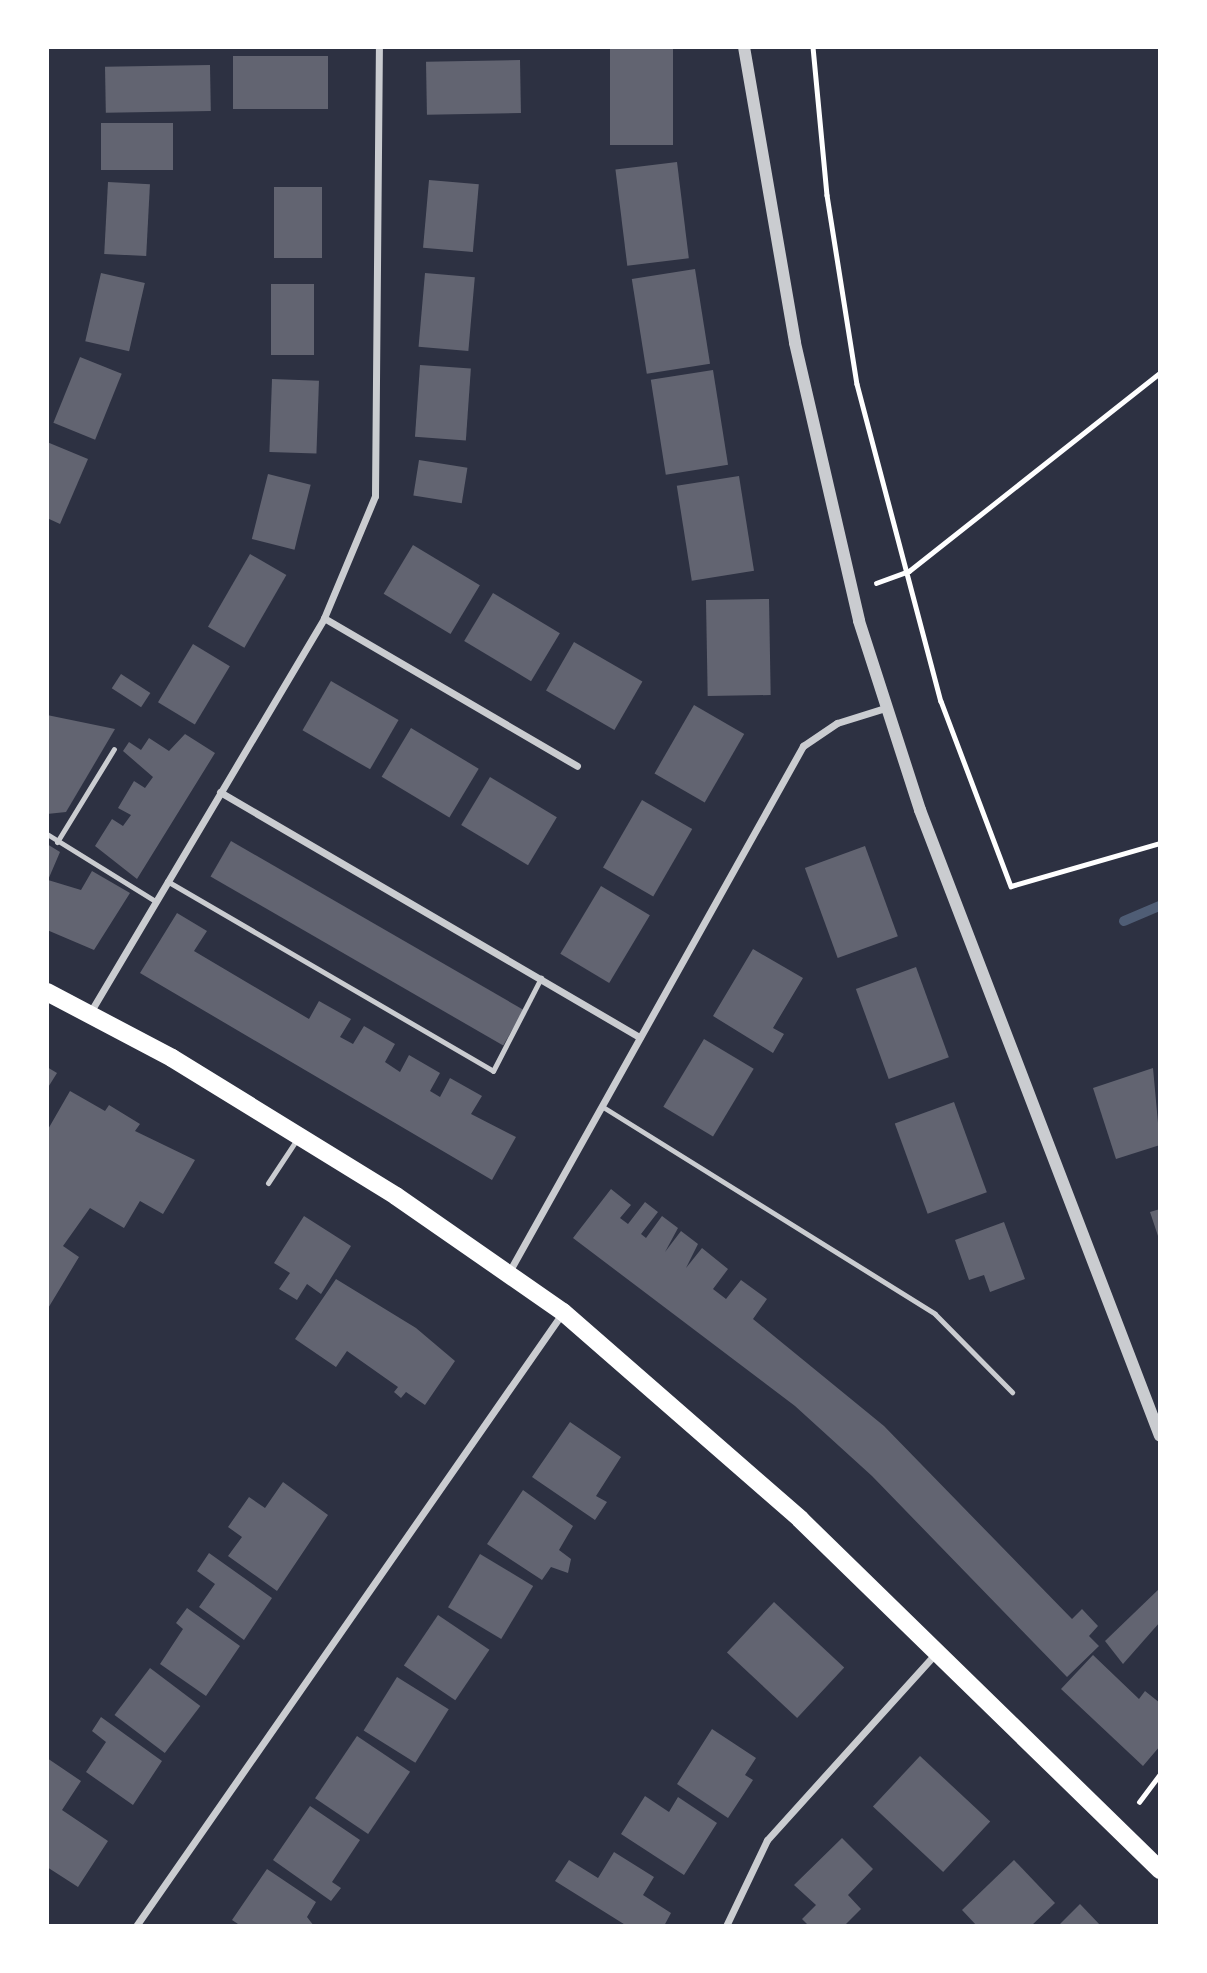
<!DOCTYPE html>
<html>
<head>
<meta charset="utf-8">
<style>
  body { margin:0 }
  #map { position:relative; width:1207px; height:1973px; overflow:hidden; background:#2d3142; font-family:"Archivo Narrow",sans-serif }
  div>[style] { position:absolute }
  .stream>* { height:10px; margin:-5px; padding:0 5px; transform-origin:5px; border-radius:5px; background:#4f5d75 }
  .building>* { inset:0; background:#626471; transform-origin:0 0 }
  .path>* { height:4.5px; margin:-2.25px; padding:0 2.25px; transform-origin:2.25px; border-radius:2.25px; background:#fff }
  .service>* { height:5px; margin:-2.5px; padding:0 2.5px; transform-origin:2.5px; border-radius:2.5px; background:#caccd0 }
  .minor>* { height:7px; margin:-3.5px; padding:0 3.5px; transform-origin:3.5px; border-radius:3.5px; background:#caccd0 }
  .tertiary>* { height:12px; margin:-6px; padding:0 6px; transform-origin:6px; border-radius:6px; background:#caccd0 }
  .primary>* { height:18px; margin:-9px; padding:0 9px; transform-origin:9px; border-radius:9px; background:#fff }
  span { translate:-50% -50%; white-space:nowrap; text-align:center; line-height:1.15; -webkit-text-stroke:6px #fff; paint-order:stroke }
  .frame { position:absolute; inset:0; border:49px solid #fff; pointer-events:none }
</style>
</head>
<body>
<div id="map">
  <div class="stream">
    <i style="left:1124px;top:921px;width:39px;rotate:-23deg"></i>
  </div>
  <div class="building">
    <i style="left:610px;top:49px;width:63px;height:96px"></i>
    <i style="left:233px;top:56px;width:95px;height:53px"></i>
    <i style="left:520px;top:60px;width:53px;height:94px;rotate:89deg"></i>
    <i style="left:210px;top:65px;width:46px;height:105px;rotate:89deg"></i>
    <i style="left:101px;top:123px;width:72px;height:47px"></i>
    <i style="left:677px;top:162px;width:97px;height:62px;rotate:83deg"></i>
    <i style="left:429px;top:180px;width:50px;height:68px;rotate:5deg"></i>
    <i style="left:108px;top:182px;width:42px;height:72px;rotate:3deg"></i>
    <i style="left:274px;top:187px;width:48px;height:71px"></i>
    <i style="left:695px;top:269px;width:96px;height:64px;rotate:81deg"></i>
    <i style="left:101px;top:273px;width:45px;height:70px;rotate:13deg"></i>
    <i style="left:425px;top:273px;width:50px;height:74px;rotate:5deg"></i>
    <i style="left:271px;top:284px;width:43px;height:71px"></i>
    <i style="left:80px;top:357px;width:45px;height:71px;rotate:22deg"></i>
    <i style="left:420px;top:365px;width:51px;height:72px;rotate:4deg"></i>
    <i style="left:713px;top:370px;width:96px;height:63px;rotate:81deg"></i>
    <i style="left:272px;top:379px;width:47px;height:73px;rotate:2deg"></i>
    <i style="clip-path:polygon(47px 442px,88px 459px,60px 524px,47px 518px)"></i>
    <i style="left:419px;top:460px;width:49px;height:36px;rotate:9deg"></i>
    <i style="left:268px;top:474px;width:44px;height:67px;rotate:14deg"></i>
    <i style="left:739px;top:476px;width:96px;height:63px;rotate:81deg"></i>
    <i style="left:413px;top:545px;width:78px;height:57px;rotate:31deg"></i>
    <i style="left:250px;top:554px;width:42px;height:84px;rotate:30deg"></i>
    <i style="left:493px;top:593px;width:78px;height:56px;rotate:31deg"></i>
    <i style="left:769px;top:599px;width:96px;height:63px;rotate:89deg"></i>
    <i style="left:574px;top:642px;width:79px;height:56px;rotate:30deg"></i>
    <i style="left:193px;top:644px;width:43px;height:68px;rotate:31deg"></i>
    <i style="left:121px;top:674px;width:35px;height:17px;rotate:33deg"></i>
    <i style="left:331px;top:681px;width:78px;height:57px;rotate:30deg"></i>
    <i style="left:694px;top:705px;width:58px;height:79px;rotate:30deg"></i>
    <i style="clip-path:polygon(47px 715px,115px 729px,66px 812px,47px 814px)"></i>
    <i style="left:411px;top:728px;width:79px;height:57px;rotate:31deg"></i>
    <i style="clip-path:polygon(185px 734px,215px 753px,137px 879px,95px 846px,112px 819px,123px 826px,131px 815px,118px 808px,134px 781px,145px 788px,153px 777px,123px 751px,129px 742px,141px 750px,149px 738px,169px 751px)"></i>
    <i style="left:490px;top:777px;width:78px;height:56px;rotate:31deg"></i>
    <i style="left:642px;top:800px;width:58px;height:78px;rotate:30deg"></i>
    <i style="left:231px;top:841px;width:338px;height:41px;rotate:30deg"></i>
    <i style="clip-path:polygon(47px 844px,60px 852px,48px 880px,81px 890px,92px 871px,130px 893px,94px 950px,47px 930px)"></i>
    <i style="left:865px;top:846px;width:96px;height:64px;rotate:70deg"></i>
    <i style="left:601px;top:886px;width:57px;height:79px;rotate:31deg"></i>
    <i style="clip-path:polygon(177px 913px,207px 931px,194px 951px,309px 1019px,319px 1001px,351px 1019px,340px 1037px,353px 1044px,364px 1026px,395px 1044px,385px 1062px,400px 1072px,409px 1055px,440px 1073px,430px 1091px,440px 1097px,450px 1078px,482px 1096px,471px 1114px,516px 1137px,492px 1180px,140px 973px)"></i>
    <i style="clip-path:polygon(753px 949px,803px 978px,773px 1028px,784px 1034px,773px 1053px,713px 1016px)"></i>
    <i style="left:916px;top:967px;width:96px;height:64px;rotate:70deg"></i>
    <i style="left:704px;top:1039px;width:58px;height:79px;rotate:31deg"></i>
    <i style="clip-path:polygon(47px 1067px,57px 1073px,47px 1089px)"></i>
    <i style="clip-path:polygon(1153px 1068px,1160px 1145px,1116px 1159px,1093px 1088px)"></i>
    <i style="clip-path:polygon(70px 1091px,105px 1111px,109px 1105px,140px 1124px,135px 1131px,195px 1160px,163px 1214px,140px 1201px,124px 1228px,90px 1208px,63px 1246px,79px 1257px,47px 1310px,47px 1131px)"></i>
    <i style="left:954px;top:1102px;width:96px;height:63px;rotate:70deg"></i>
    <i style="clip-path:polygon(611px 1189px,631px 1205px,620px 1218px,628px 1224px,645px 1202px,658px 1212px,641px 1234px,646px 1238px,662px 1216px,678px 1228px,665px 1252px,681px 1231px,698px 1244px,686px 1268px,702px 1248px,728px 1269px,713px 1289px,726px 1299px,741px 1280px,767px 1299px,753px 1319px,884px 1426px,1072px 1619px,1082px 1609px,1098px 1626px,1089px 1636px,1099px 1646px,1067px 1677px,872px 1476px,795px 1406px,573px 1238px)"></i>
    <i style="clip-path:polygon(1160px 1209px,1160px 1239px,1159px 1239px,1150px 1212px)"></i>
    <i style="clip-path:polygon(304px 1216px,351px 1246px,321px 1294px,307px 1284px,297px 1300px,279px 1289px,290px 1273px,274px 1263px)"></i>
    <i style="clip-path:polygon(1004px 1222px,1025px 1279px,990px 1292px,984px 1275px,969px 1280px,955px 1240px)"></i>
    <i style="clip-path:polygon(336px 1279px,416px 1328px,455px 1361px,425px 1405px,406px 1392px,401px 1398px,394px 1392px,398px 1387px,347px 1351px,336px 1367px,295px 1339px)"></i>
    <i style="clip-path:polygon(570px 1422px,621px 1457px,596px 1496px,607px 1502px,595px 1520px,532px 1477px)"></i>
    <i style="clip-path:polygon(283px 1482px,328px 1515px,277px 1591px,228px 1556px,242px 1537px,228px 1527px,249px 1497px,265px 1508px)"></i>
    <i style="clip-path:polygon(523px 1490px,573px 1526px,559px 1550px,571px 1559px,568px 1573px,551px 1567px,542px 1580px,487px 1544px)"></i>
    <i style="clip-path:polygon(209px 1553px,272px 1598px,244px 1640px,199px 1607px,215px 1584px,197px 1571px)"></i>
    <i style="left:480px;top:1554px;width:62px;height:62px;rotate:31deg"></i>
    <i style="clip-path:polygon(1160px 1588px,1160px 1622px,1123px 1664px,1105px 1641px)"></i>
    <i style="left:774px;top:1602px;width:96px;height:69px;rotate:43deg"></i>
    <i style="clip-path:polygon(187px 1608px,240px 1646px,206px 1696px,160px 1664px,183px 1629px,176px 1623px)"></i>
    <i style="left:438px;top:1615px;width:62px;height:61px;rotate:34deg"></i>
    <i style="clip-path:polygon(1093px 1655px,1139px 1699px,1145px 1691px,1160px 1703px,1160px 1746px,1143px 1766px,1061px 1689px)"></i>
    <i style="left:150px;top:1668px;width:63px;height:59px;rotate:37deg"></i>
    <i style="left:397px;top:1677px;width:61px;height:63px;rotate:32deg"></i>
    <i style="clip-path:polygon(101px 1717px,162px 1761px,133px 1805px,86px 1772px,106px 1742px,92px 1731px)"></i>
    <i style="clip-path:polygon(712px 1729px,756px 1758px,745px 1775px,753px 1780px,728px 1818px,677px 1784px)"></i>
    <i style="left:357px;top:1736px;width:64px;height:75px;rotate:34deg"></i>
    <i style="left:920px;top:1756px;width:96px;height:69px;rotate:43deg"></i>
    <i style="clip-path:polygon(47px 1758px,81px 1781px,62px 1810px,108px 1841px,78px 1887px,47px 1867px)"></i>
    <i style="clip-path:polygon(645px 1796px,669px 1812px,678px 1797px,717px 1823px,684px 1875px,621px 1834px)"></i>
    <i style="clip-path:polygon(310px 1806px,360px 1840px,332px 1882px,341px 1888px,331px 1901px,273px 1860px)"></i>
    <i style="clip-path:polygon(842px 1838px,873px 1869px,848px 1895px,861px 1909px,844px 1926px,809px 1926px,802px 1919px,816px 1905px,794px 1885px)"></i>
    <i style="clip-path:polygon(614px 1852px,654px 1877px,643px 1895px,671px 1913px,664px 1926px,627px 1926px,555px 1881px,569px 1860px,598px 1878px)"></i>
    <i style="clip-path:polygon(1014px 1860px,1055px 1903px,1031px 1926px,977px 1926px,962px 1910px)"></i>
    <i style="clip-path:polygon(267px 1869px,316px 1902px,307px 1917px,314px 1926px,241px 1926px,232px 1920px)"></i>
    <i style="clip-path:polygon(1080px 1904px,1101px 1926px,1058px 1926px)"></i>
  </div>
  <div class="path">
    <i style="left:813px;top:47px;width:149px;rotate:84.6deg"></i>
    <i style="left:827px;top:195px;width:191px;rotate:81deg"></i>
    <i style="left:857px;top:384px;width:328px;rotate:75.2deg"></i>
    <i style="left:941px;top:701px;width:198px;rotate:69.3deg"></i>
    <i style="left:1011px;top:886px;width:155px;rotate:-16.1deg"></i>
    <i style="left:876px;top:583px;width:35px;rotate:-20deg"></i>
    <i style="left:909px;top:571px;width:320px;rotate:-38.3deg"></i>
    <i style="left:1139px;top:1802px;width:35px;rotate:-53deg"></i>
  </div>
  <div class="service">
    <i style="left:47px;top:834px;width:127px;rotate:31.8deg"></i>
    <i style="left:57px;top:842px;width:109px;rotate:-58.5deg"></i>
    <i style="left:167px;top:881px;width:377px;rotate:30.2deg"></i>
    <i style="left:493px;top:1071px;width:105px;rotate:-62.7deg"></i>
    <i style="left:603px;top:1107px;width:391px;rotate:31.9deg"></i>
    <i style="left:935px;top:1314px;width:110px;rotate:45.4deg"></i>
    <i style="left:268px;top:1183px;width:53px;rotate:-56.6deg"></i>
  </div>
  <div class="minor">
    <i style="left:324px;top:618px;width:293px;rotate:30.3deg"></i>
    <i style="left:220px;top:792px;width:486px;rotate:30.3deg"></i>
    <i style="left:91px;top:1011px;width:457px;rotate:-59.3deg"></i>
    <i style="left:324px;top:618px;width:132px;rotate:-67.3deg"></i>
    <i style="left:375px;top:496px;width:449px;rotate:-89.5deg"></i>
    <i style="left:509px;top:1272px;width:603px;rotate:-60.8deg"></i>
    <i style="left:803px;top:746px;width:41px;rotate:-34.1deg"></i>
    <i style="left:837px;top:723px;width:50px;rotate:-17.4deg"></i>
    <i style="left:136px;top:1926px;width:748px;rotate:-55.18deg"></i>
    <i style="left:726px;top:1926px;width:95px;rotate:-64.5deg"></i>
    <i style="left:767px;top:1840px;width:253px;rotate:-47.9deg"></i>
  </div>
  <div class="tertiary">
    <i style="left:744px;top:47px;width:300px;rotate:80.2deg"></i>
    <i style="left:795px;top:343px;width:285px;rotate:77deg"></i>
    <i style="left:859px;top:621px;width:199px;rotate:72.1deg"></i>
    <i style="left:920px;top:810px;width:670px;rotate:69.02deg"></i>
  </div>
  <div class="primary">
    <i style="left:47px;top:992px;width:141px;rotate:27.8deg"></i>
    <i style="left:172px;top:1058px;width:263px;rotate:31.6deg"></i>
    <i style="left:396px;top:1196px;width:203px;rotate:34.8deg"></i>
    <i style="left:563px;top:1312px;width:315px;rotate:41.1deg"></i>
    <i style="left:800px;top:1519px;width:503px;rotate:44.27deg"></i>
  </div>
  <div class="frame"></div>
</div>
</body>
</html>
